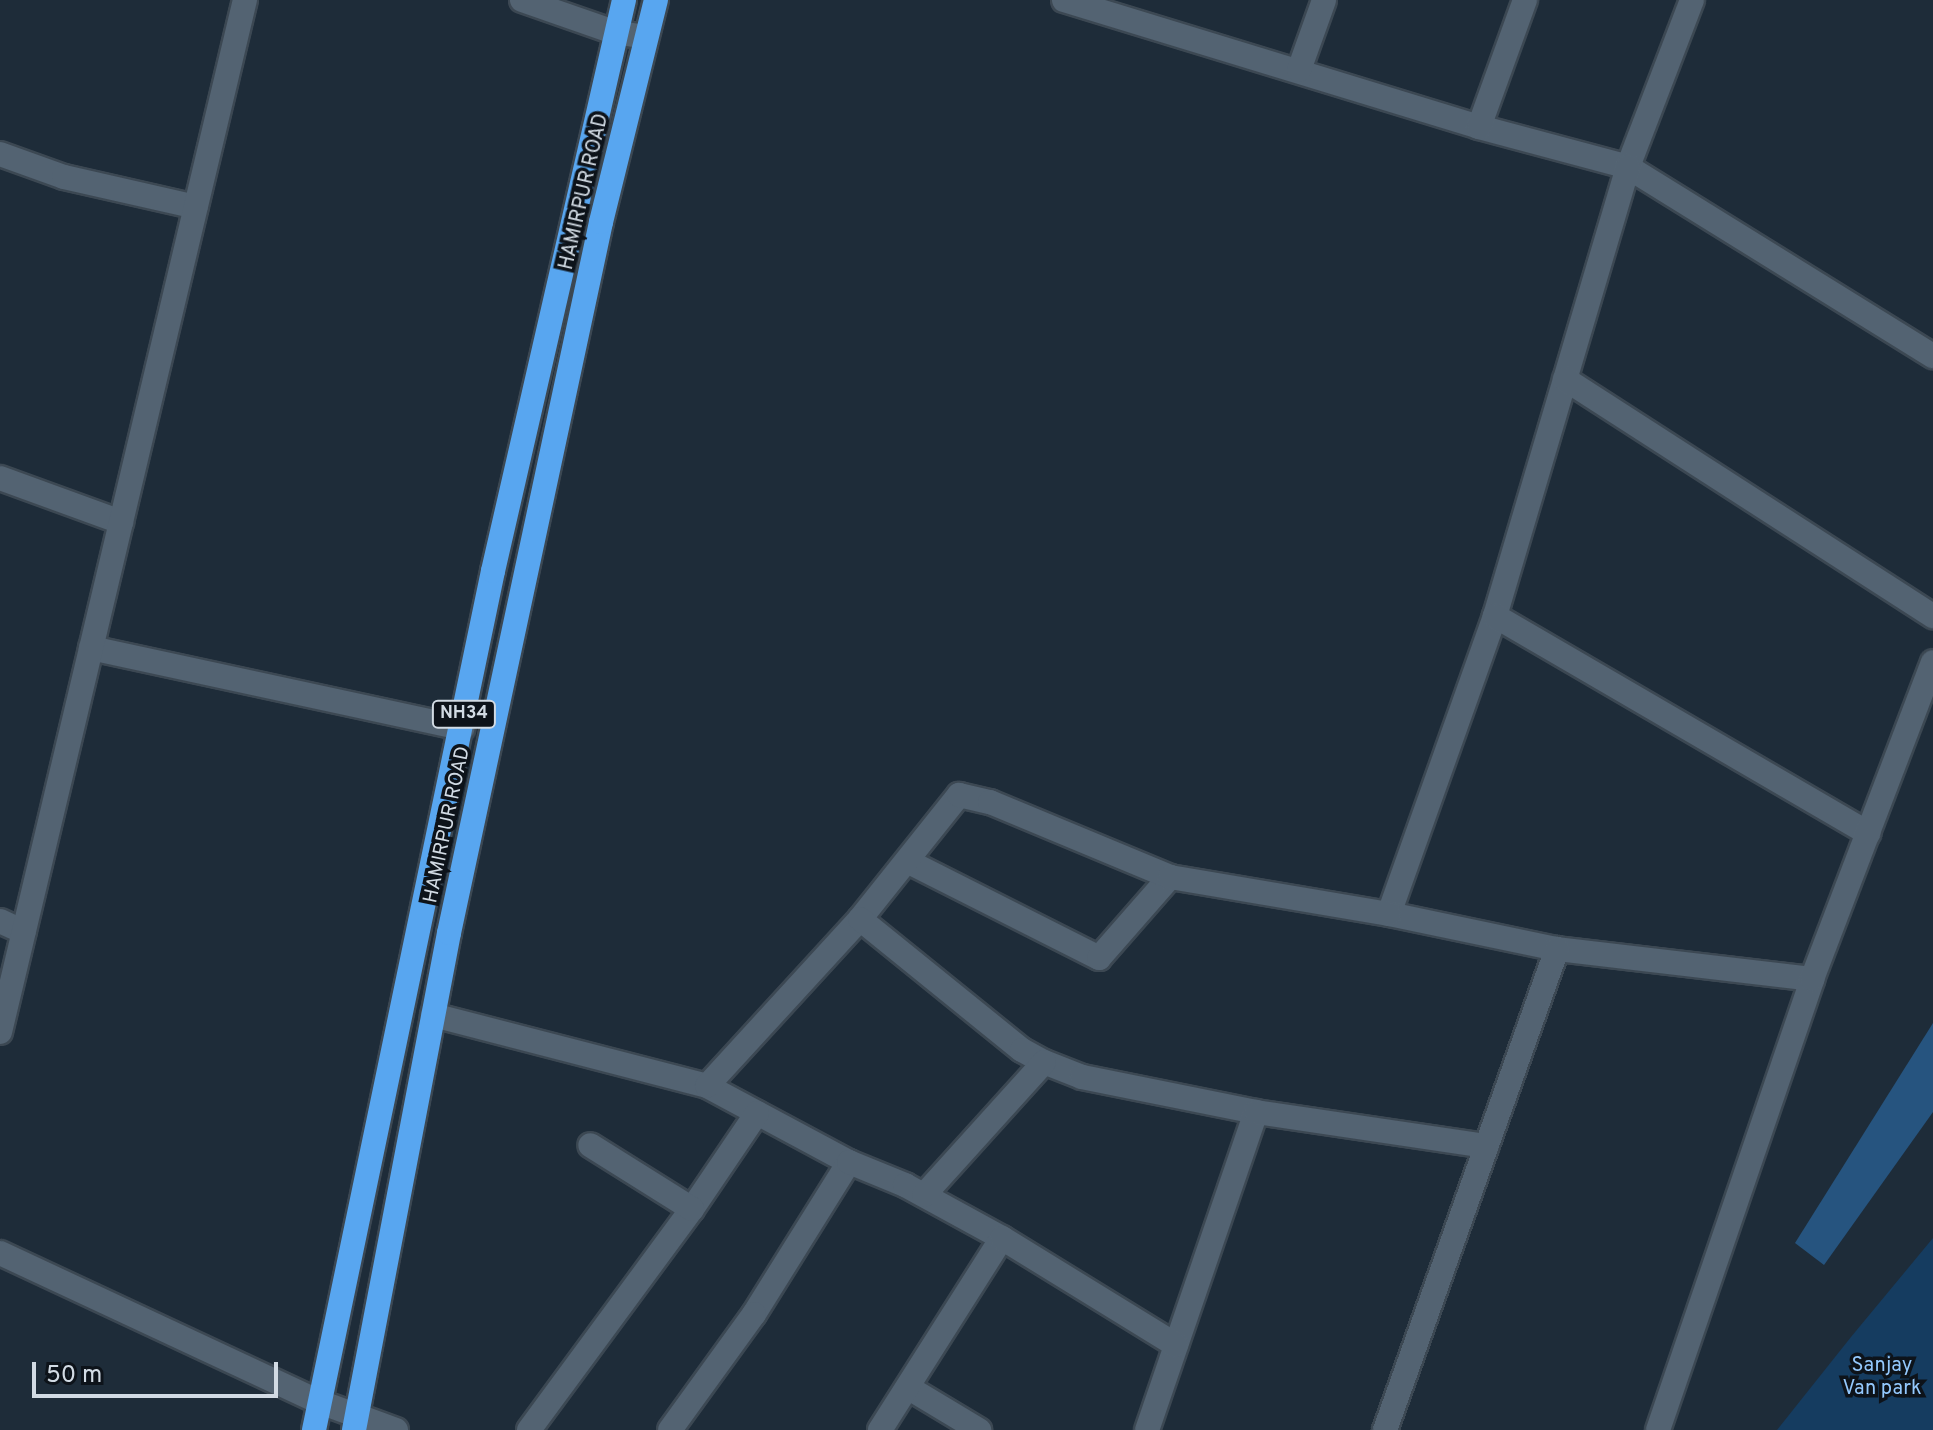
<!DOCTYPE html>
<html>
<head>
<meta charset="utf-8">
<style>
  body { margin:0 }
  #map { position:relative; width:1933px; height:1430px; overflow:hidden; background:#1e2c39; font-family:Overpass,sans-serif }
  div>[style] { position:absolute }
  .green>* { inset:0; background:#153c60 }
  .building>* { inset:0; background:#26547f }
  .roads { filter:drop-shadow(2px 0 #3c4853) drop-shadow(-2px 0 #3c4853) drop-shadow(0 2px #3c4853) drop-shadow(0 -2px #3c4853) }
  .street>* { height:24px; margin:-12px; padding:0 12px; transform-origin:12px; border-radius:12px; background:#536372 }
  .secondary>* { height:24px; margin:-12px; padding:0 12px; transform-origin:12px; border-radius:12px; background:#536372 }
  .highway>* { height:24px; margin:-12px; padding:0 12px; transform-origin:12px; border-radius:12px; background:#58a6f0 }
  span { translate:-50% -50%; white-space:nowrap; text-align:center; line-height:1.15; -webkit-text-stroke:7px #0d131a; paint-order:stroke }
  .shield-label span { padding:2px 6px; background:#0d131a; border:2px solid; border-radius:6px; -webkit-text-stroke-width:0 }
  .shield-label { font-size:18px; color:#d2dbe4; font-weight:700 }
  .street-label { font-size:20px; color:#d2dbe4 }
  .park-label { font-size:20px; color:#94c9fe }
  .scale { position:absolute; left:32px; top:1362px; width:246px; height:36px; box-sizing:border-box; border:4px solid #d2dbe4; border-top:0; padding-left:10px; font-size:24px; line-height:28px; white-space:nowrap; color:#d2dbe4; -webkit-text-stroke:6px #0d131a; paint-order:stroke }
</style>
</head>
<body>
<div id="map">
  <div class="green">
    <i style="clip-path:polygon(1933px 1238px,1933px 1430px,1777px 1430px,1851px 1337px)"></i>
  </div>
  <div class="building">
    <i style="clip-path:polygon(1933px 1023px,1933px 1112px,1824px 1265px,1795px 1243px)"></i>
  </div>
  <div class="roads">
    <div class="street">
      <i style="left:522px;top:0;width:97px;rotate:19.2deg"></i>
      <i style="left:614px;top:32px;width:32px;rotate:9deg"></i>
      <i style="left:1064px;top:0;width:434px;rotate:17deg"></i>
      <i style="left:1479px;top:127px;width:154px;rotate:15deg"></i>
      <i style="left:1628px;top:167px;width:359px;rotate:31.8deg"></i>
      <i style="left:1692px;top:0;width:179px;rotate:111deg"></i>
      <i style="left:1628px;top:167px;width:468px;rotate:106.5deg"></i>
      <i style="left:1495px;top:616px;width:316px;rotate:109.6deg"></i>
      <i style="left:1389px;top:914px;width:172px;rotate:11.8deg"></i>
      <i style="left:1557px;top:949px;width:257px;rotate:6.7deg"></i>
      <i style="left:1299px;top:70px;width:74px;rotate:-70.3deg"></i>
      <i style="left:1479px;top:127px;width:135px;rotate:-70.1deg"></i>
      <i style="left:0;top:154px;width:68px;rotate:19.8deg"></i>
      <i style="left:64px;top:177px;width:135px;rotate:12.8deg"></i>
      <i style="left:1565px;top:379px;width:438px;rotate:32.8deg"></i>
      <i style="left:0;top:478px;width:129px;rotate:20deg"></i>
      <i style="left:1495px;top:616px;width:432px;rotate:30.2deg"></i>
      <i style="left:91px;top:648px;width:380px;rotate:12.2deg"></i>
      <i style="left:909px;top:862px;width:213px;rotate:26.8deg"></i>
      <i style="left:1099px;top:958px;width:108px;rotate:-48.8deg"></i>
      <i style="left:860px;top:919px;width:159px;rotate:-51.4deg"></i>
      <i style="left:959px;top:795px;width:32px;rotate:13deg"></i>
      <i style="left:990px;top:802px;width:195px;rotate:22.6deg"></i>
      <i style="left:1170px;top:877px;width:222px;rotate:9.6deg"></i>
      <i style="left:0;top:921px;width:26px;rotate:25deg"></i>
      <i style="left:433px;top:1015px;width:283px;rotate:14.5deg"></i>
      <i style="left:707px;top:1086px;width:161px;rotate:28.2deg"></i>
      <i style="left:849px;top:1162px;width:179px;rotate:122deg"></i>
      <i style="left:754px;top:1314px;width:143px;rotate:125.9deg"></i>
      <i style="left:0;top:1032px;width:1061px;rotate:-76.65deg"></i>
      <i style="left:707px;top:1086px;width:226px;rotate:-47.5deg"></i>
      <i style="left:860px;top:919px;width:208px;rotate:39deg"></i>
      <i style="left:1022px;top:1050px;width:25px;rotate:29deg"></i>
      <i style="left:1044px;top:1062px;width:41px;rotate:21.5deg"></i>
      <i style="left:1082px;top:1077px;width:177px;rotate:11.4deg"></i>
      <i style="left:1256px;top:1112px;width:336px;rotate:108.9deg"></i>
      <i style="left:1256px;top:1112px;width:233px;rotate:8.4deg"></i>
      <i style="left:849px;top:1162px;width:61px;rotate:22.3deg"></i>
      <i style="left:905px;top:1185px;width:111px;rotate:28.7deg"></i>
      <i style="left:924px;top:1195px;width:179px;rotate:-47.9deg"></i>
      <i style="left:692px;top:1209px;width:116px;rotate:-55.9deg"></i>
      <i style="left:909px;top:1388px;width:82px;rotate:31deg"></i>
      <i style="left:529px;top:1430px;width:275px;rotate:-53.6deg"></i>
      <i style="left:692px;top:1209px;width:120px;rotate:-147.9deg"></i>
      <i style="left:880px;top:1430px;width:227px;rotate:-57.6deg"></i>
      <i style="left:1002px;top:1238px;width:204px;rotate:31.6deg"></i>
      <i style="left:1385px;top:1430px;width:511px;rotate:-70.32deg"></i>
    </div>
    <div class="secondary">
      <i style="left:0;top:1253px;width:353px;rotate:25deg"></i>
      <i style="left:320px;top:1402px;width:81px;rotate:20.2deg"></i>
      <i style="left:1658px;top:1430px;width:477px;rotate:-71.1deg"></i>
      <i style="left:1812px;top:979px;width:339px;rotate:-69.1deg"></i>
    </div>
    <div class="highway">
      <i style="left:314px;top:1430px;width:877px;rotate:-78.23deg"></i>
      <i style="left:493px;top:571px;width:586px;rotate:-77.08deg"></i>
      <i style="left:354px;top:1430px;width:506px;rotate:-79.18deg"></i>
      <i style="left:449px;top:933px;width:727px;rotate:-77.93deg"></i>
      <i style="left:601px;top:222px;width:229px;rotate:-76.1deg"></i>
    </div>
  </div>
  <div class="shield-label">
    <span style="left:464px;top:714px">NH34</span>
  </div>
  <div class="street-label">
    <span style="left:585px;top:192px;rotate:-77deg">HAMIRPUR ROAD</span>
    <span style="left:448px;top:825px;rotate:-78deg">HAMIRPUR ROAD</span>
  </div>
  <div class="park-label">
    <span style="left:1882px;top:1378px">Sanjay<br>Van park</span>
  </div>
  <div class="scale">50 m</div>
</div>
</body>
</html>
